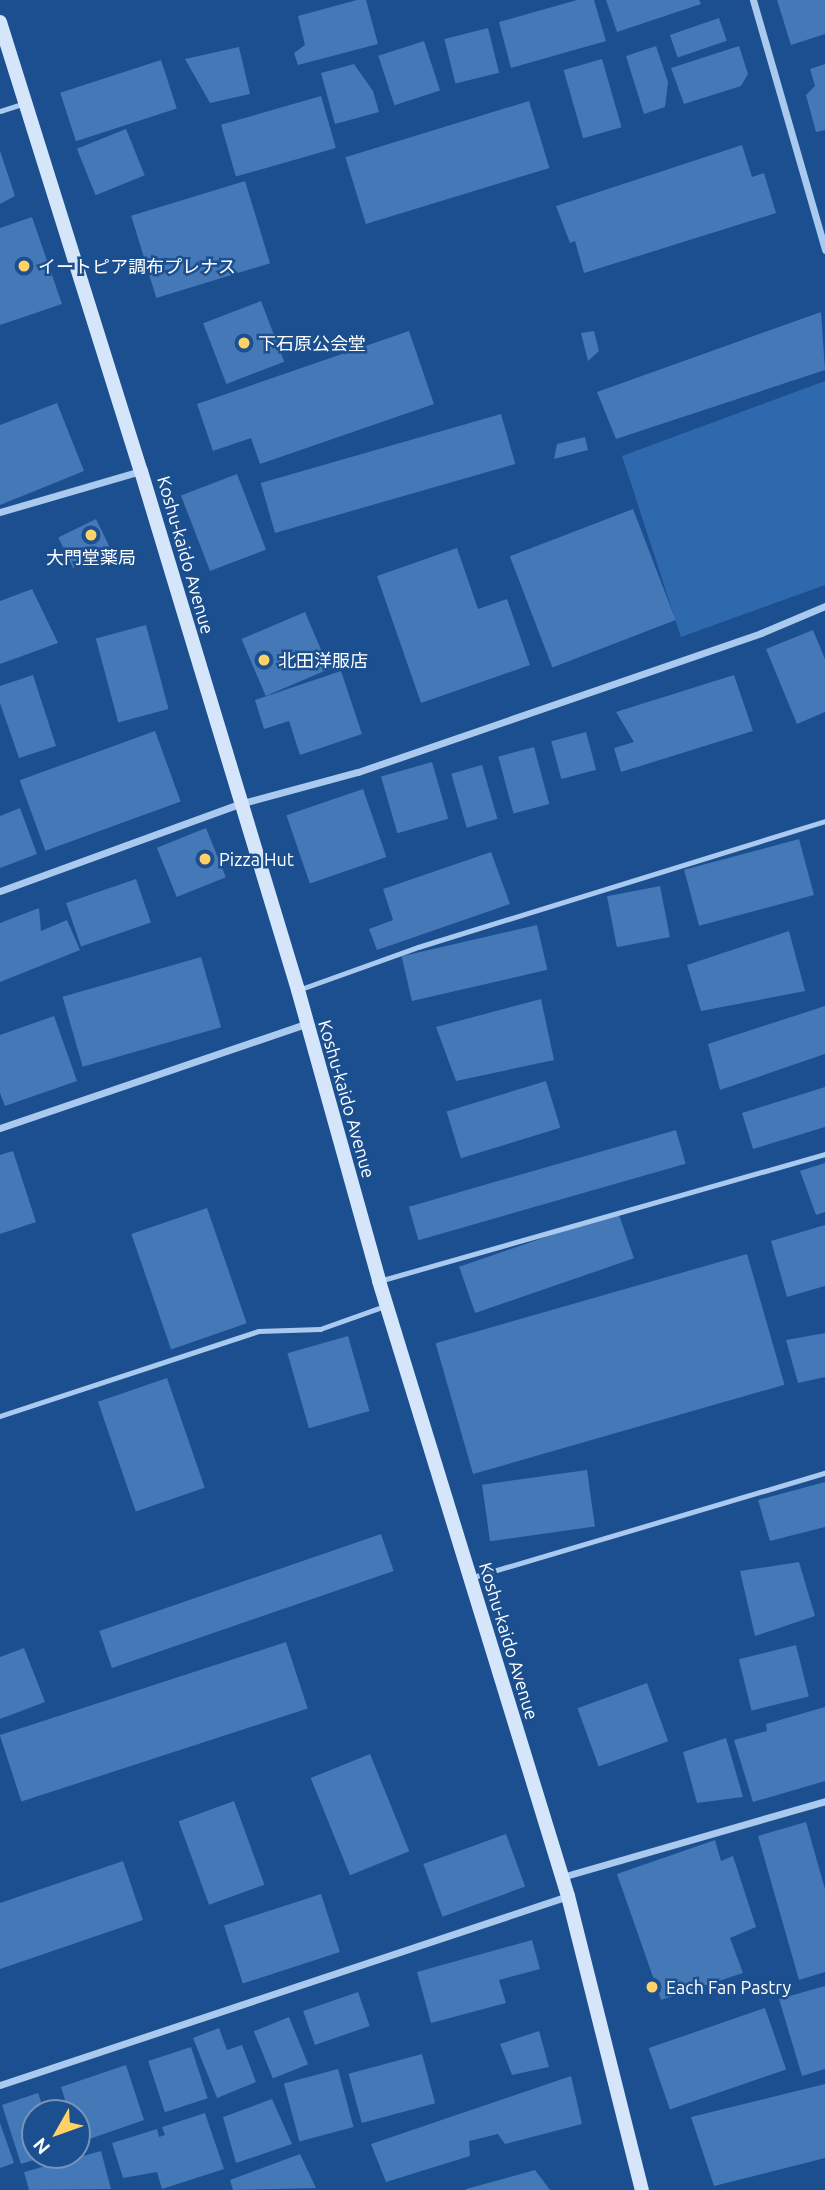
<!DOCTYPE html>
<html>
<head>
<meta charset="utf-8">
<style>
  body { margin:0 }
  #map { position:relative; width:825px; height:2190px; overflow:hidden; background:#1b4f8f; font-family:Ubuntu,"Noto Sans JP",sans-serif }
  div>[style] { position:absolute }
  .green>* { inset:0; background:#2e69ad }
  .building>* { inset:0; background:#4478b7; transform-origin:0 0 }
  .service>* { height:5px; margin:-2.5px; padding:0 2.5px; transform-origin:2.5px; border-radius:2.5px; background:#a9c9ee }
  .minor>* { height:7px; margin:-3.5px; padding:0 3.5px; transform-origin:3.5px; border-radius:3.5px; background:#a9c9ee }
  .secondary>* { height:14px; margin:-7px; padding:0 7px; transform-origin:7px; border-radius:7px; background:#d6e6fa }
  .dots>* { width:19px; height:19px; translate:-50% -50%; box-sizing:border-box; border:4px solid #1b4f8f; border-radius:50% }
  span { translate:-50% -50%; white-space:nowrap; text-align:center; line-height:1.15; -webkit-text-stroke:5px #1b4f8f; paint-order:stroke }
  .poi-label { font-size:18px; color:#fff }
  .left { translate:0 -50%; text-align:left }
  .street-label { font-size:18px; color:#fff }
  .north { position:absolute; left:21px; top:2099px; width:70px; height:70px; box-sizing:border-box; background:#1b4f8f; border:2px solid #7695bc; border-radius:50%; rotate:230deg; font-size:19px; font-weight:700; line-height:28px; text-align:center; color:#fff }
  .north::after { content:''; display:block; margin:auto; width:24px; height:32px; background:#ffd166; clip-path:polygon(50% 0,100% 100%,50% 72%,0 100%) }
</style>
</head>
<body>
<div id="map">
  <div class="green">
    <i style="clip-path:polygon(825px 381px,825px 585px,681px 637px,622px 456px)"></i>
  </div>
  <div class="building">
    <i style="clip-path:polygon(357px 0,366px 0,378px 44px,298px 65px,294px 53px,305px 45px,298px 16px)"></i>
    <i style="clip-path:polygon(577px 0,594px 0,606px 41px,511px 68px,499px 22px)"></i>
    <i style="clip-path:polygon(606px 0,699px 0,701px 4px,617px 32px)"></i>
    <i style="clip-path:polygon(777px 0,825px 0,825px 34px,791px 45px)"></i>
    <i style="left:719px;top:18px;width:24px;height:52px;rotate:71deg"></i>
    <i style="left:488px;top:28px;width:46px;height:45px;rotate:76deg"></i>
    <i style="left:424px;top:41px;width:52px;height:48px;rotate:72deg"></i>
    <i style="clip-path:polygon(656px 46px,668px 82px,665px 107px,644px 114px,626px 56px)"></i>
    <i style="clip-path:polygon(739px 46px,748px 74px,741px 86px,684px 104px,671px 68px)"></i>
    <i style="clip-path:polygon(239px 47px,250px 94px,210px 103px,185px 59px)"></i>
    <i style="left:602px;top:59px;width:71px;height:40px;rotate:74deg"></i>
    <i style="left:161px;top:60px;width:51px;height:106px;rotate:72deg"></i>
    <i style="clip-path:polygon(354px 64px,373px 91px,379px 112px,335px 124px,321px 73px)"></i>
    <i style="clip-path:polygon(825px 64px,825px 130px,816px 132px,806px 95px,815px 86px,810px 69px)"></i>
    <i style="left:321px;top:96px;width:54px;height:104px;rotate:74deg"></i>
    <i style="left:529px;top:101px;width:70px;height:192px;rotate:73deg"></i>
    <i style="left:126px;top:129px;width:50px;height:53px;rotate:68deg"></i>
    <i style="clip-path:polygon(742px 145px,752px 177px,764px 173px,776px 213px,584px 273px,575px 241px,570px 243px,556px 206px)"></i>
    <i style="clip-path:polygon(0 151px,15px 196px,0 204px)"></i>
    <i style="left:245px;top:181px;width:86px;height:119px;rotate:73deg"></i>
    <i style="clip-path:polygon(32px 217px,62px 304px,0 325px,0 228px)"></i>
    <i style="left:261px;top:301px;width:65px;height:62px;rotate:69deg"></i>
    <i style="clip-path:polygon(821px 312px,825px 370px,616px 439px,597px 392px)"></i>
    <i style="clip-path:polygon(409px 331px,434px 404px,260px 464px,251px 438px,213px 451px,197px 404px)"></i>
    <i style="clip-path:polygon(594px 331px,599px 351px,588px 361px,581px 333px)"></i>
    <i style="clip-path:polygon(57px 403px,84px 471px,0 505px,0 425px)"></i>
    <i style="left:501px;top:414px;width:52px;height:250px;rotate:74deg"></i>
    <i style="clip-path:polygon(585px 437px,588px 450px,554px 459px,557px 444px)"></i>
    <i style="left:237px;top:474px;width:81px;height:60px;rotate:69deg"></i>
    <i style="left:633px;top:509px;width:119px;height:132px;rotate:69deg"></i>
    <i style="left:96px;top:519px;width:34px;height:42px;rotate:64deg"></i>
    <i style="clip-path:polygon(457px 548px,478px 609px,507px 599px,530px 665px,421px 703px,377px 576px)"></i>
    <i style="clip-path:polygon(32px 589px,58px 643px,0 664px,0 601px)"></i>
    <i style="left:305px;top:612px;width:62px;height:69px;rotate:67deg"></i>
    <i style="left:146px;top:625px;width:87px;height:52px;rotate:75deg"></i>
    <i style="clip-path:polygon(813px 630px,825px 659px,825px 712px,797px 724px,766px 649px)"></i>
    <i style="clip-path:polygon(341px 671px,362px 734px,300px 755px,289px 721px,264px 729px,255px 700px)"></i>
    <i style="clip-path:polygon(33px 675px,56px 746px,19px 758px,0 703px,0 686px)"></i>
    <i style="clip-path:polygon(734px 675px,753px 731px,621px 772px,614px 748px,634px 742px,616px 712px)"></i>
    <i style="left:155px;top:731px;width:75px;height:144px;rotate:70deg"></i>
    <i style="left:586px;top:732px;width:39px;height:36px;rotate:75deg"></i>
    <i style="left:534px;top:747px;width:59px;height:37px;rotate:75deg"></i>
    <i style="left:432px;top:762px;width:59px;height:53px;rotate:74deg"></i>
    <i style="left:482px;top:765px;width:56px;height:32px;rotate:74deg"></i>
    <i style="left:363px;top:789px;width:72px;height:81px;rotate:71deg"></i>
    <i style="clip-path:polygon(20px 808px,37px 854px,0 868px,0 816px)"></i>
    <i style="left:206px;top:828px;width:53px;height:53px;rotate:68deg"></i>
    <i style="left:799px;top:839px;width:58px;height:119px;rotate:75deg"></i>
    <i style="clip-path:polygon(491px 852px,510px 904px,377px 950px,369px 929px,393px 920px,383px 889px)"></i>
    <i style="left:136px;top:879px;width:46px;height:74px;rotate:71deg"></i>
    <i style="left:660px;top:886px;width:52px;height:54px;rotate:79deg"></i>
    <i style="clip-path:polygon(39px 908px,41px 931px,67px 920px,80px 950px,0 982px,0 923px)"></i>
    <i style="left:537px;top:925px;width:46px;height:139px;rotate:77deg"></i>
    <i style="clip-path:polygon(789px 931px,805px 991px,701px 1011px,687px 965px)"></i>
    <i style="left:201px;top:957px;width:73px;height:144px;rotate:74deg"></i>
    <i style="clip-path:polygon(541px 999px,554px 1060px,456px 1081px,436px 1027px)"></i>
    <i style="clip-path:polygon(825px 1006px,825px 1054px,720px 1090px,708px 1044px)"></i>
    <i style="clip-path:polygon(54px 1016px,77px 1081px,5px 1106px,0 1093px,0 1035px)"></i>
    <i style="left:546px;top:1081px;width:49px;height:104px;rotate:73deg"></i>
    <i style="clip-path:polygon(825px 1087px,825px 1127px,753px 1149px,742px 1113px)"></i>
    <i style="left:676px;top:1130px;width:35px;height:278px;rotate:74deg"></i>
    <i style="clip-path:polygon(13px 1151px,36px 1222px,0 1234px,0 1155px)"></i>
    <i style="clip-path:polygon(825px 1163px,825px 1212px,816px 1215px,800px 1171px)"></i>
    <i style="left:207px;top:1208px;width:122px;height:80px;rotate:71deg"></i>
    <i style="left:618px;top:1212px;width:49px;height:168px;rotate:71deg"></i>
    <i style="clip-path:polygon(825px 1225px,825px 1286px,787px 1297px,771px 1241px)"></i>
    <i style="left:747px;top:1254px;width:136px;height:324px;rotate:74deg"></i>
    <i style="clip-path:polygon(825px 1333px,825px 1377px,798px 1383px,786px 1340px)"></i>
    <i style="left:348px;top:1336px;width:78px;height:63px;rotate:74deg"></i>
    <i style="left:167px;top:1378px;width:116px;height:73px;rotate:71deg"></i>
    <i style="left:587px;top:1470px;width:57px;height:106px;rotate:82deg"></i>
    <i style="clip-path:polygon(825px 1482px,825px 1527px,770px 1541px,758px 1500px)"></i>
    <i style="left:381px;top:1534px;width:39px;height:298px;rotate:71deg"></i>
    <i style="clip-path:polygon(799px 1562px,815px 1616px,755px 1636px,740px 1571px)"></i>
    <i style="left:286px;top:1642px;width:70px;height:301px;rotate:72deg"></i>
    <i style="left:796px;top:1645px;width:53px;height:59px;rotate:76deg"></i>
    <i style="clip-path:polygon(24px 1648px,45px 1702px,0 1719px,0 1657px)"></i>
    <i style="left:647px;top:1683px;width:62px;height:74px;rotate:70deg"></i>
    <i style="clip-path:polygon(825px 1707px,825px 1781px,753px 1802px,734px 1740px,767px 1731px,766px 1724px)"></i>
    <i style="clip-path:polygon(726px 1738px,743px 1797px,697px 1803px,683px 1752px)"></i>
    <i style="left:370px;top:1754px;width:105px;height:64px;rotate:68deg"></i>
    <i style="left:234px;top:1801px;width:89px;height:59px;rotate:70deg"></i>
    <i style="clip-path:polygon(806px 1822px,825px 1889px,825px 1972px,799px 1980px,758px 1836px)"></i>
    <i style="left:506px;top:1834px;width:56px;height:88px;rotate:70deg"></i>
    <i style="clip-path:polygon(715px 1840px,721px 1861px,733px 1856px,756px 1927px,730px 1938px,743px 1973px,661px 2000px,617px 1874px)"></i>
    <i style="clip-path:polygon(123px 1861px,143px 1920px,0 1969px,0 1903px)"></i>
    <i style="left:321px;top:1894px;width:61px;height:102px;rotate:72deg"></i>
    <i style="clip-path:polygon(532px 1940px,540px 1969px,499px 1980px,506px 2003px,431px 2023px,417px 1972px)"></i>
    <i style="clip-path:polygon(825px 1986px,825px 2069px,802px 2076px,779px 1999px)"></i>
    <i style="left:358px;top:1992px;width:36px;height:58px;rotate:71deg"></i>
    <i style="left:765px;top:2008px;width:65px;height:123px;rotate:71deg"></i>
    <i style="left:289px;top:2017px;width:51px;height:38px;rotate:68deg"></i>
    <i style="clip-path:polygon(219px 2028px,227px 2050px,242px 2045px,256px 2082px,217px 2098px,193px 2038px)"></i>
    <i style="clip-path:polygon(539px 2031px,549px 2067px,512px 2075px,500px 2044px)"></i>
    <i style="left:191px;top:2047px;width:54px;height:45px;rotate:72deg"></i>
    <i style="left:422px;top:2054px;width:51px;height:76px;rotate:75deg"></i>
    <i style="clip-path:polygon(126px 2065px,144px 2120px,78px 2143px,77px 2113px,69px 2113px,61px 2087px)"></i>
    <i style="left:338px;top:2069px;width:60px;height:56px;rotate:75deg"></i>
    <i style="clip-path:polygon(571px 2076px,582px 2124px,505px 2144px,498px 2134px,469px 2141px,470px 2156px,386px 2182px,371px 2144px)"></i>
    <i style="clip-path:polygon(825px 2084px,825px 2158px,714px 2186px,691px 2117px)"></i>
    <i style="clip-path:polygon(38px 2093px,45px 2113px,35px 2113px,35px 2155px,47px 2156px,21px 2164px,2px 2105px)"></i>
    <i style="clip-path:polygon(272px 2099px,292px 2144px,236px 2163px,223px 2117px)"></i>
    <i style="clip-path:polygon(205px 2113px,224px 2169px,162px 2189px,157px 2172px,123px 2178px,112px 2143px,157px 2129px,159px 2137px,165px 2135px,162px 2127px)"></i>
    <i style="clip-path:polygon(0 2123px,14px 2163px,0 2168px)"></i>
    <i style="clip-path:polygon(101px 2151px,111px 2189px,29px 2190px,24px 2172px)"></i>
    <i style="clip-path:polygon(300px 2154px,316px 2188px,233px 2190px,230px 2180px)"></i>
    <i style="clip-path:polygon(535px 2170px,550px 2190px,466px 2190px,466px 2189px)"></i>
  </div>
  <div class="service">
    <i style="left:0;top:111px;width:25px;rotate:-18deg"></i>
    <i style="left:298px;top:990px;width:127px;rotate:-19.7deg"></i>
    <i style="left:418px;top:947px;width:426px;rotate:-17.2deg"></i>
    <i style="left:379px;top:1281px;width:464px;rotate:-15.9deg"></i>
    <i style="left:0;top:1416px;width:272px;rotate:-18.2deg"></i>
    <i style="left:258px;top:1331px;width:62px;rotate:-1.8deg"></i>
    <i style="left:320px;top:1329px;width:69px;rotate:-19.5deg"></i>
    <i style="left:473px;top:1577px;width:367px;rotate:-16.5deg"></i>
  </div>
  <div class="minor">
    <i style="left:753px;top:0;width:260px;rotate:73.9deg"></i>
    <i style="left:0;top:512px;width:146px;rotate:-16.3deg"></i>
    <i style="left:0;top:891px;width:254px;rotate:-20deg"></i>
    <i style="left:239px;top:804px;width:123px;rotate:-15.1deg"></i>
    <i style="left:358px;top:772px;width:426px;rotate:-19deg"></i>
    <i style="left:761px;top:633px;width:69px;rotate:-22.9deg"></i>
    <i style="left:0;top:1128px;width:323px;rotate:-18.8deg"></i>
    <i style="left:562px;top:1877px;width:274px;rotate:-16.1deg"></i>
    <i style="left:0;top:2085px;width:599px;rotate:-18.4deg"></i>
  </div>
  <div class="secondary">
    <i style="left:0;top:22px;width:471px;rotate:72.6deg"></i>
    <i style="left:141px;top:471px;width:542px;rotate:73.17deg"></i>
    <i style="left:298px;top:990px;width:302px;rotate:74.4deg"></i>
    <i style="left:379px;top:1281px;width:643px;rotate:72.92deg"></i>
    <i style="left:568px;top:1896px;width:303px;rotate:75.9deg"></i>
  </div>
  <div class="dots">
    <i style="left:24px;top:266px;background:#ffd166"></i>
    <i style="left:244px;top:343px;background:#ffd166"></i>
    <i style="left:91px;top:535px;background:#ffd166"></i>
    <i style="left:264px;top:660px;background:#ffd166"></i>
    <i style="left:205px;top:859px;background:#ffd166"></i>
    <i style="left:652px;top:1987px;background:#ffd166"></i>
  </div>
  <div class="poi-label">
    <span class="left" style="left:38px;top:266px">イートピア調布プレナス</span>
    <span class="left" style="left:258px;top:343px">下石原公会堂</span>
    <span style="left:91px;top:557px">大門堂薬局</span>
    <span class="left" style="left:278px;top:660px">北田洋服店</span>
    <span class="left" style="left:219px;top:859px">Pizza Hut</span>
    <span class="left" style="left:666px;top:1987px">Each Fan Pastry</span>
  </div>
  <div class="street-label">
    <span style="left:186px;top:555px;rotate:74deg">Koshu-kaido Avenue</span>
    <span style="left:347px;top:1099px;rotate:74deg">Koshu-kaido Avenue</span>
    <span style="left:509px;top:1641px;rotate:73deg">Koshu-kaido Avenue</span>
  </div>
  <div class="north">N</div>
</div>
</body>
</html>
